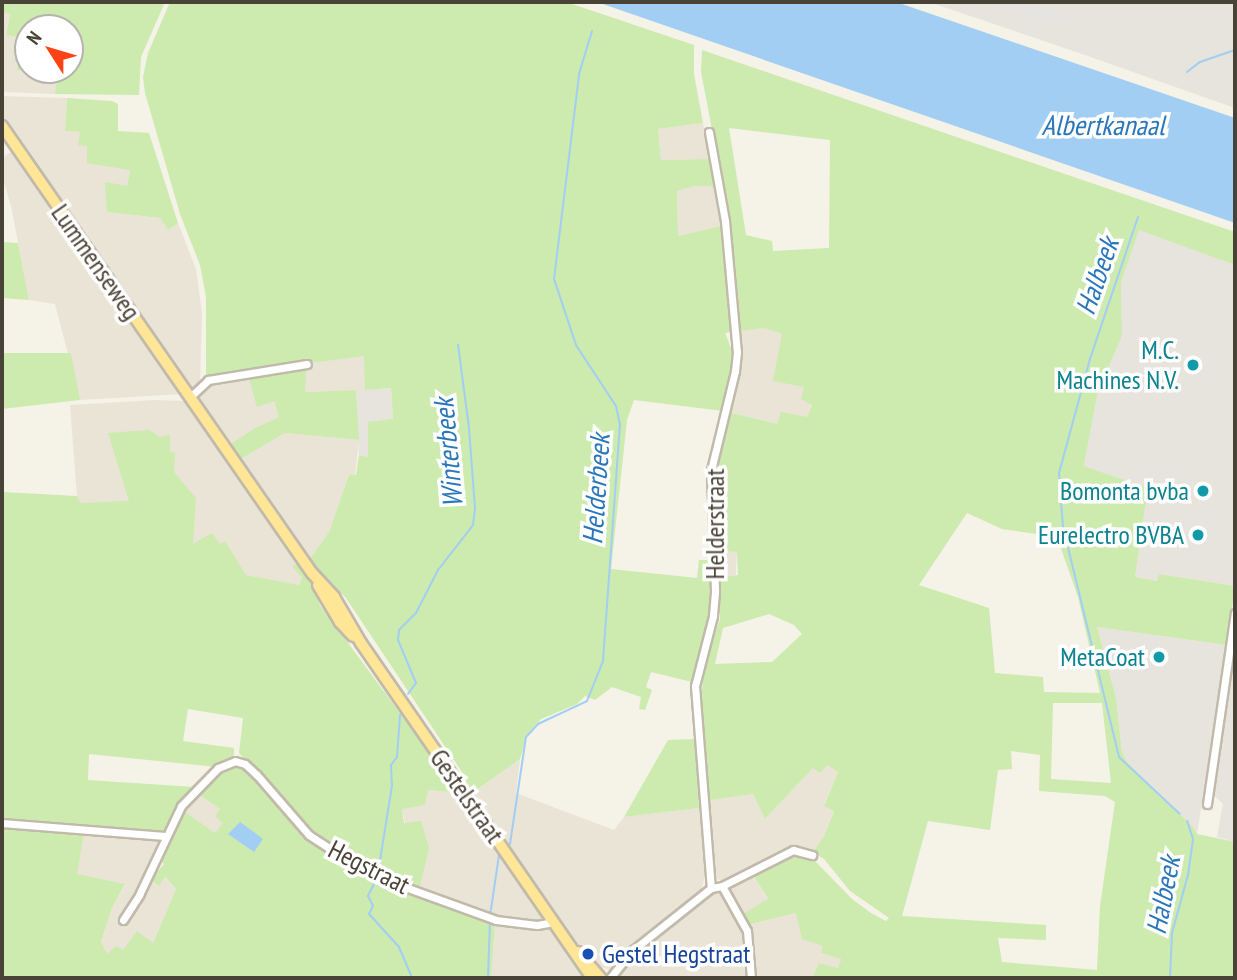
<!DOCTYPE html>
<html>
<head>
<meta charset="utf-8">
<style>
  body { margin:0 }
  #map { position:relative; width:1237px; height:980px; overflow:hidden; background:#f5f2e8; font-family:"PT Sans Narrow",sans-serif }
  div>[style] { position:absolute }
  .residential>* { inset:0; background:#e9e4d6; transform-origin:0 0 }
  .industrial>* { inset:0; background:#e7e3dd }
  .green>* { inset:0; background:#cdeaaf }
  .parking>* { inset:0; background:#e6e4e0 }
  .water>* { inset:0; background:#a2cef4 }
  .stream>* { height:2px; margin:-1px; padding:0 1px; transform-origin:1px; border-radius:1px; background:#a2cef4 }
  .roads { filter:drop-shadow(2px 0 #c1baaa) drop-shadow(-2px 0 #c1baaa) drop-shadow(0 2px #c1baaa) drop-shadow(0 -2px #c1baaa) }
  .minor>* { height:7px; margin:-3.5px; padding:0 3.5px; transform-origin:3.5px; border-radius:3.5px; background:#fff }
  .major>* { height:10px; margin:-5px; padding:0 5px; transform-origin:5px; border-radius:5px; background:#ffe697 }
  .dots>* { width:19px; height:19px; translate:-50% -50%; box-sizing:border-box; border:4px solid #fff; border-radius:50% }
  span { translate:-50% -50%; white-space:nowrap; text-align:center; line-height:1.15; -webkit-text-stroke:7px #fff; paint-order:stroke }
  .street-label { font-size:26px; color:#494236 }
  .culture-label { font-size:26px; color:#0d838f }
  .right { translate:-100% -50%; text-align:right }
  .transit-label { font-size:26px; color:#164399 }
  .left { translate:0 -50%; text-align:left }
  .water-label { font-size:28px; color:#2a76ba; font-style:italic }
  .frame { position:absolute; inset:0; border:4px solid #494236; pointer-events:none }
  .north { position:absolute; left:14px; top:14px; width:70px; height:70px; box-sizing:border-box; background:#fff; border:2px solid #b6b3af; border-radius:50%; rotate:307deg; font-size:19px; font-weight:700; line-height:28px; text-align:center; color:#494236 }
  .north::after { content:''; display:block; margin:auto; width:24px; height:32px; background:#ff4315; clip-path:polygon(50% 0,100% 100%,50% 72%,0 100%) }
</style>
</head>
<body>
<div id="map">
  <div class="residential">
    <i style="clip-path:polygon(2px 12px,10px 14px,6px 34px,19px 37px,14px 60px,18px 61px,17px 70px,57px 75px,55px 94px,2px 92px)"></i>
    <i style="clip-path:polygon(2px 96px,67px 98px,65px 131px,80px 132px,87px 146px,130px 170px,127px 186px,107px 212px,160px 218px,168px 230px,178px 223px,196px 269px,202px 313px,200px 385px,193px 392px,2px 116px)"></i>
    <i style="clip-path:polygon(703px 123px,710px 159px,661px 160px,658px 129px)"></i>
    <i style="clip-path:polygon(12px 151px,182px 394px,80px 400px,55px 304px,29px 300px,11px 206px,2px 176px,2px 158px)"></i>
    <i style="clip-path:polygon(693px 186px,715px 186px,723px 226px,678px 236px,677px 191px)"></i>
    <i style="clip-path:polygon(764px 328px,782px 334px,812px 404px,807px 418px,777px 424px,728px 412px,739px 364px,737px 331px)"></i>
    <i style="clip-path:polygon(365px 355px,365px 390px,305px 392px,305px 364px)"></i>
    <i style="clip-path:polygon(248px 375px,274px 401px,279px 417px,255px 428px,229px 445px,195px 396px,205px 383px)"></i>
    <i style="clip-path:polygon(154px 400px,186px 401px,299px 563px,292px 566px,302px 578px,299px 585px,245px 575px,225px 541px,220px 545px,108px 551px,77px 496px,70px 405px)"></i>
    <i style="clip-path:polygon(285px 433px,359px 440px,355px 476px,349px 475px,329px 532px,309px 560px,239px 460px)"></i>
    <i style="left:717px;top:551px;width:20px;height:27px;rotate:3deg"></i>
    <i style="clip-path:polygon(520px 759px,516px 793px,614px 830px,624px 817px,699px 808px,706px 871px,701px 892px,630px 949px,610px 970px,596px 965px,575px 942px,472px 794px)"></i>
    <i style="clip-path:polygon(827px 765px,838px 772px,824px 805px,834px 810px,824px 836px,813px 852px,792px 847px,725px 882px,713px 877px,704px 801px,753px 794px,765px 819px,813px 768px)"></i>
    <i style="clip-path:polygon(427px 790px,459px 793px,545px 920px,504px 920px,419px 890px,402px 808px,425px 805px)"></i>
    <i style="clip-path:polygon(196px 793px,220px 809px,223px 823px,215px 834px,182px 810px)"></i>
    <i style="clip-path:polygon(84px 833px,159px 838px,146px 876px,164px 877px,176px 889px,153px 943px,107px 955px,101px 943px,112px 908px,125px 885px,76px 875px)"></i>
    <i style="left:751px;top:872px;width:33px;height:30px;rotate:59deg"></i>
    <i style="clip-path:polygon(713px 892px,722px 894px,745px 931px,749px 978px,617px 978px,632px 954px)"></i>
    <i style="clip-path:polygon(796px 913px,824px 946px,822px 953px,841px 959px,838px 968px,819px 963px,812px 978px,753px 978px,753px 948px,747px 925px)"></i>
    <i style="clip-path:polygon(495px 924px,553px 929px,586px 978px,491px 978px)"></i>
  </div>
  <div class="industrial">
    <i style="clip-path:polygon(929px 2px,1235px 2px,1235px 108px,1085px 55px)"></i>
    <i style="clip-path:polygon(1139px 229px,1235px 265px,1235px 586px,1159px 574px,1158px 581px,1135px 577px,1148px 488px,1084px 466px,1098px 391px,1122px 336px,1121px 282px)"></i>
    <i style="clip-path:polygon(391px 388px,393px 420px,368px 442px,368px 457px,359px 455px,356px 390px)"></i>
    <i style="clip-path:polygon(1097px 627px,1227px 645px,1197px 834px,1193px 827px,1127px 762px,1122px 752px,1116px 698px)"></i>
    <i style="clip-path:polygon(1235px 652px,1235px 842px,1217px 837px,1223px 804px,1211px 792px)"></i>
  </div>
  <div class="green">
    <i style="clip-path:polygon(evenodd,2px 2px,165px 2px,141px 57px,139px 95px,55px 94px,57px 75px,17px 70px,18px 61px,14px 61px,19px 37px,6px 35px,10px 14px,2px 12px,2px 2px,28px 28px,70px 28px,70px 70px,28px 70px,28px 28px)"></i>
    <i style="clip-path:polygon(evenodd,170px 2px,566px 2px,694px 45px,694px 74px,703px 123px,658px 129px,661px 160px,710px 159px,715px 186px,694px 186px,677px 191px,678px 236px,730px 224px,701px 72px,702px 50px,1235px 232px,1235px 265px,1139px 230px,1121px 282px,1122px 336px,1098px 391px,1084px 466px,1148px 488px,1135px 577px,1157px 581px,1159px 574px,1235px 586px,1227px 645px,1097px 627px,1116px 698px,1122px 752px,1127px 762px,1193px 827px,1197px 834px,1235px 842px,1235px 978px,812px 978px,819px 963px,838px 968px,841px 959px,821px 953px,823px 946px,802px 939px,796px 913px,747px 925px,741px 915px,768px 899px,751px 872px,798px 853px,813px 859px,852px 899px,871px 913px,886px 921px,889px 918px,850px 891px,824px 859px,813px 852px,824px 836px,834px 811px,824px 806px,838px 772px,827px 765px,820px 773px,813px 768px,765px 819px,753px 794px,704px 801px,701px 699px,705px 664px,720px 619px,718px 578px,738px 575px,737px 552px,717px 551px,713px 497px,716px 465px,728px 412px,777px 424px,781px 412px,807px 417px,812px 405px,801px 399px,804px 387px,773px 381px,782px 334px,764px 328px,725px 333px,733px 353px,723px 411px,634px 400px,627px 420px,611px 569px,697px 578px,699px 560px,711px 560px,709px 619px,692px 682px,651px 672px,646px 687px,652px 690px,645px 710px,639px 709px,641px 697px,612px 687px,595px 700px,585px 696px,577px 704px,541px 719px,527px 735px,520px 759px,471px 794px,460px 769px,346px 598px,309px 560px,329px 532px,349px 475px,356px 475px,359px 455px,368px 457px,368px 422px,393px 419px,391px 388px,365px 390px,364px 356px,206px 377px,206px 297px,200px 265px,180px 214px,145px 93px,143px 77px,148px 53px,170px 2px,729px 128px,830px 140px,829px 248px,773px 251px,772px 241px,746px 235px,729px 128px,170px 2px,967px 513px,1002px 529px,1057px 537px,1078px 597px,1100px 693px,1044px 692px,1043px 677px,995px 673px,989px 608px,919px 585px,967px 513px,170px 2px,769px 614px,794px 625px,802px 634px,772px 662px,715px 664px,723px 628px,769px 614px,170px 2px,1053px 703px,1102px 703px,1111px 783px,1051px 779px,1053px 703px,170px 2px,1011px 751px,1040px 755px,1039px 791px,1105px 796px,1115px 802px,1100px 906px,1097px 970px,1002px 962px,998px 938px,1046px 940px,1046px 925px,902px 916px,928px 821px,990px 830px,998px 770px,1012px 769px,1011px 751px)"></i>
    <i style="clip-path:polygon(67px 98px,112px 101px,118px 104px,118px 131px,149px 133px,178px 223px,168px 230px,160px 218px,107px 212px,105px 182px,127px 186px,130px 170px,87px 163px,87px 146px,78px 145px,80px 132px,65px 131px)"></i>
    <i style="clip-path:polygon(2px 242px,18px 243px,29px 300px,2px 298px)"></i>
    <i style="clip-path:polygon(2px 353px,71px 353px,80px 400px,2px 409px)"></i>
    <i style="clip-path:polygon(306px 367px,305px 392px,356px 390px,359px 440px,285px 433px,239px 460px,229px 445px,255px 428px,279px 417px,274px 401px,257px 407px,248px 375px)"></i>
    <i style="clip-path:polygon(149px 430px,160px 437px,170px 435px,170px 452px,175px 452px,174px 472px,196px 498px,193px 544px,212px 533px,220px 544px,225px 541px,246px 575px,299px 585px,302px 578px,292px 566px,299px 563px,314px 586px,320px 605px,459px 793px,428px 790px,425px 805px,402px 809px,404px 823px,421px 821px,429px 848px,419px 890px,336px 851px,305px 824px,239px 753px,243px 718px,188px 709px,183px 741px,234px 748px,234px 755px,217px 767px,89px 754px,88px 780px,194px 787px,165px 831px,2px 820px,2px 492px,77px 496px,81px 503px,129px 501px,108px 433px)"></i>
    <i style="clip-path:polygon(696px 739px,699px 808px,624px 817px,668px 740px)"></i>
    <i style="clip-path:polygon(233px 764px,247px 769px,308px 838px,332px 855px,379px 881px,495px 924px,491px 978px,2px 978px,2px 827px,84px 833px,77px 874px,125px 884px,112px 908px,101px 942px,107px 954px,116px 946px,123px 950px,137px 931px,153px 943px,176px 889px,165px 877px,159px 886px,148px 877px,152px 869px,157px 872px,164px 864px,156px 857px,182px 810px,215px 833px,223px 823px,215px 816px,220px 809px,196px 793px,226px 766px)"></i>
  </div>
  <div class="parking">
    <i style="clip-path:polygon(996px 2px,1028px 2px,1064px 14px,1071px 30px,997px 5px)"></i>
  </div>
  <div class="water">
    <i style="clip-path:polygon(597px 2px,896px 2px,1235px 118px,1235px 223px)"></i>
    <i style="clip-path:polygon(240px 822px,263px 839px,254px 852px,228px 834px)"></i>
  </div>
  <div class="stream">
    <i style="left:1187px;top:72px;width:16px;rotate:-38deg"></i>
    <i style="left:1200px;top:62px;width:37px;rotate:-19deg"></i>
    <i style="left:1138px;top:217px;width:150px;rotate:108.7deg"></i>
    <i style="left:1090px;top:359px;width:118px;rotate:105.2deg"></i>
    <i style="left:1059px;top:473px;width:54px;rotate:85.8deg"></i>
    <i style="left:1063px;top:527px;width:237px;rotate:76.3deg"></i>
    <i style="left:1119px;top:757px;width:83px;rotate:43.1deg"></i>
    <i style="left:408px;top:694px;width:14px;rotate:-54deg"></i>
    <i style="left:416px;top:683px;width:47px;rotate:-112.7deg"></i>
    <i style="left:398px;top:640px;width:10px;rotate:-84deg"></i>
    <i style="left:399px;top:630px;width:24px;rotate:-45deg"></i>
    <i style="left:416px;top:613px;width:48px;rotate:-62.9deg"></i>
    <i style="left:438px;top:570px;width:57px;rotate:-52.1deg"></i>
    <i style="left:473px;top:525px;width:17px;rotate:-83deg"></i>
    <i style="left:475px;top:508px;width:80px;rotate:-94.3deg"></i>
    <i style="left:469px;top:428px;width:84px;rotate:-97.5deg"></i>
    <i style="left:510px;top:844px;width:108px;rotate:-81.5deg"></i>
    <i style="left:526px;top:737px;width:18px;rotate:-47deg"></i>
    <i style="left:538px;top:724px;width:54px;rotate:-25.1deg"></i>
    <i style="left:587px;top:701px;width:43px;rotate:-68.2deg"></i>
    <i style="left:603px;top:661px;width:237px;rotate:-85.9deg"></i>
    <i style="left:620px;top:425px;width:19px;rotate:-102deg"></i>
    <i style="left:616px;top:406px;width:73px;rotate:-123.3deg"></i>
    <i style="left:576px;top:345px;width:70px;rotate:-108.4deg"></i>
    <i style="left:554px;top:279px;width:207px;rotate:-83deg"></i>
    <i style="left:579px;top:74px;width:45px;rotate:-73.2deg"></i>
    <i style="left:378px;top:873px;width:88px;rotate:-80.9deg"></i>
    <i style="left:392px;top:786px;width:21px;rotate:-93deg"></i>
    <i style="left:391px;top:765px;width:10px;rotate:-53deg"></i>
    <i style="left:397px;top:757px;width:42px;rotate:-85.9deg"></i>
    <i style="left:376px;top:880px;width:18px;rotate:117deg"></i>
    <i style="left:368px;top:896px;width:11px;rotate:63deg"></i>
    <i style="left:373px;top:906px;width:9px;rotate:117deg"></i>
    <i style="left:369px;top:914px;width:45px;rotate:47.7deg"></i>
    <i style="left:399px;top:947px;width:34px;rotate:67deg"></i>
    <i style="left:490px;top:916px;width:62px;rotate:-81.6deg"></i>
    <i style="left:488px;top:978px;width:56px;rotate:-88deg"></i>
    <i style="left:1170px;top:978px;width:45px;rotate:-87.5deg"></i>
    <i style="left:1172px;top:933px;width:60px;rotate:-74.6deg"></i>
    <i style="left:1188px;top:875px;width:36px;rotate:-82deg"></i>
    <i style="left:1193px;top:839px;width:19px;rotate:-108deg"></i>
  </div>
  <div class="roads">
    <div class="minor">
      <i style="left:709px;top:132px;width:90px;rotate:79.8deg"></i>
      <i style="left:725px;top:221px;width:132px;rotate:84.8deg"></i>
      <i style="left:737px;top:352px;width:19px;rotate:96deg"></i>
      <i style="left:735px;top:371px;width:102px;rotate:103.6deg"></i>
      <i style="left:711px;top:470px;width:122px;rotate:88.1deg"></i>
      <i style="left:715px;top:592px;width:24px;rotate:95deg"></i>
      <i style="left:713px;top:616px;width:72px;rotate:104.4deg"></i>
      <i style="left:695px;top:686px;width:203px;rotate:85.5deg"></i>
      <i style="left:190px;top:397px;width:25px;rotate:-43deg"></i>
      <i style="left:208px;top:380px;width:100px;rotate:-9.2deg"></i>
      <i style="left:1207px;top:804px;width:193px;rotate:-81.7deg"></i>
      <i style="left:2px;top:823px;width:163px;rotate:4.6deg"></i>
      <i style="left:722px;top:886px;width:51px;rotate:60.9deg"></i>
      <i style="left:747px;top:931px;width:47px;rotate:85.1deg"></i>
      <i style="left:123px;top:920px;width:30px;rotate:-57deg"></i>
      <i style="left:139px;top:895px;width:98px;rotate:-64.7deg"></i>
      <i style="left:181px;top:806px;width:53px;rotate:-45.8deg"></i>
      <i style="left:218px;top:768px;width:18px;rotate:-22deg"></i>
      <i style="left:235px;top:761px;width:10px;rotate:17deg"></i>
      <i style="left:245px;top:764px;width:16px;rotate:43deg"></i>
      <i style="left:257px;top:775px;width:79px;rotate:49.1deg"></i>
      <i style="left:309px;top:835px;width:59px;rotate:33.1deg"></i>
      <i style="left:358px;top:867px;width:28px;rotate:26deg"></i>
      <i style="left:383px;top:879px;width:120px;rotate:19.9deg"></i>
      <i style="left:496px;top:920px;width:41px;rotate:7deg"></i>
      <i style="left:537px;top:925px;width:17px;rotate:-10deg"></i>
      <i style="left:610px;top:978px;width:36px;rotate:-51deg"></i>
      <i style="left:633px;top:950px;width:100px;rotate:-38.5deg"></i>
      <i style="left:711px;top:888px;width:11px;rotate:-10deg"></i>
      <i style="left:722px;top:886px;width:80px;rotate:-26.9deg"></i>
      <i style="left:793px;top:850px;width:20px;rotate:15deg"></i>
    </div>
    <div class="major">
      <i style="left:2px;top:126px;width:544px;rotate:55.26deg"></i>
      <i style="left:312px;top:573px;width:33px;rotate:47deg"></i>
      <i style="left:334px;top:597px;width:53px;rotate:59.6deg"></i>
      <i style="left:361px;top:643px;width:407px;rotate:55.4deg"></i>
      <i style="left:318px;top:585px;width:43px;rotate:59.3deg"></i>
      <i style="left:340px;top:622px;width:19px;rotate:47deg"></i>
      <i style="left:578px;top:952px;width:35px;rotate:49deg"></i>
    </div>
  </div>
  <div class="dots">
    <i style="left:1193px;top:365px;background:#0f9aa8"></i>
    <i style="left:1203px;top:491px;background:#0f9aa8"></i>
    <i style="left:1198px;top:535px;background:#0f9aa8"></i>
    <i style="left:1159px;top:657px;background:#0f9aa8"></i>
    <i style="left:588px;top:954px;background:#1a4fb4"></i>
  </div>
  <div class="street-label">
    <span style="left:96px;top:262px;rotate:55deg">Lummenseweg</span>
    <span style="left:715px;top:524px;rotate:-90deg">Helderstraat</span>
    <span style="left:467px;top:796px;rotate:55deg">Gestelstraat</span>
    <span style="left:369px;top:867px;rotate:27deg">Hegstraat</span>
  </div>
  <div class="culture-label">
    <span class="right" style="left:1179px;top:365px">M.C.<br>Machines N.V.</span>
    <span class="right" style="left:1189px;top:491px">Bomonta bvba</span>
    <span class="right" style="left:1184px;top:535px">Eurelectro BVBA</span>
    <span class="right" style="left:1145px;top:657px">MetaCoat</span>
  </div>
  <div class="transit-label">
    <span class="left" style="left:602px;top:954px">Gestel Hegstraat</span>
  </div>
  <div class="water-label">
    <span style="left:1103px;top:125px">Albertkanaal</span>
    <span style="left:1097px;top:276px;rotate:-71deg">Halbeek</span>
    <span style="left:448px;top:453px;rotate:-95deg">Winterbeek</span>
    <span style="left:596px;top:489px;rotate:-86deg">Helderbeek</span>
    <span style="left:1163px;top:895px;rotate:-79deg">Halbeek</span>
  </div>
  <div class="frame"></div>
  <div class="north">N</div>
</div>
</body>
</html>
